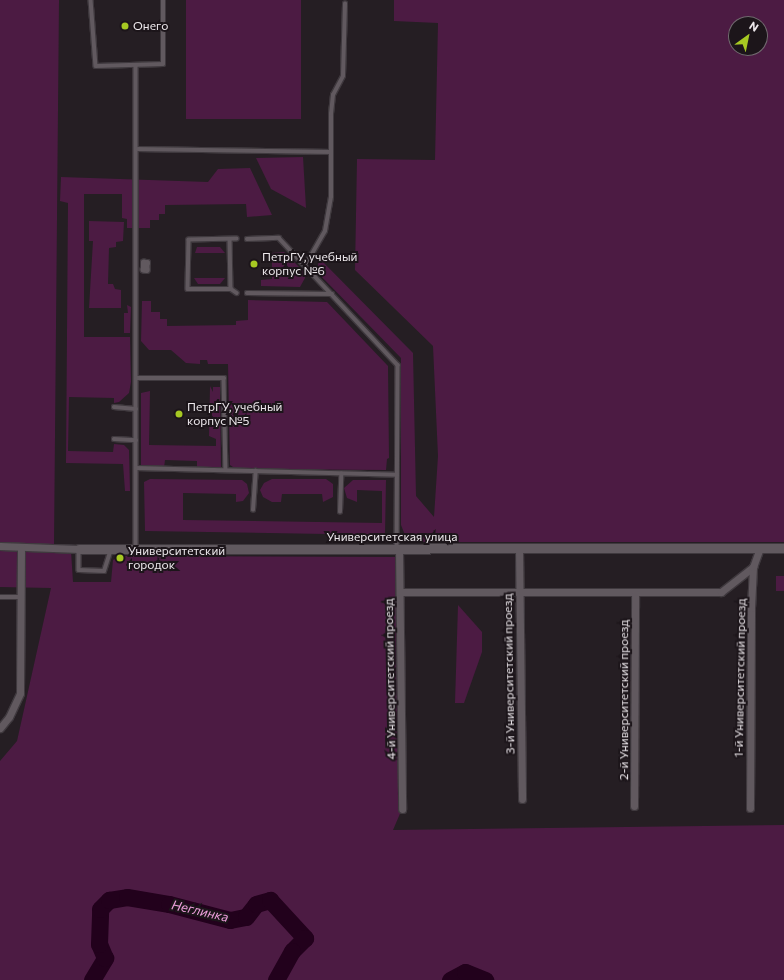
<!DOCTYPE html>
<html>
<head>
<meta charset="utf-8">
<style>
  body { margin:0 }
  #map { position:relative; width:784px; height:980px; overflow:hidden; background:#251e23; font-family:Commissioner,sans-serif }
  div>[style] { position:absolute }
  .green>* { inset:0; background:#4c1b43; transform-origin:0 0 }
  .river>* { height:17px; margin:-8.5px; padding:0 8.5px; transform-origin:8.5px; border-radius:8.5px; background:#22011c }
  .roads { filter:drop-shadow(1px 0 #3f393e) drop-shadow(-1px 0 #3f393e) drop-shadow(0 1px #3f393e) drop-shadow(0 -1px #3f393e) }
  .service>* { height:3.5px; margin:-1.75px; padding:0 1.75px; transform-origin:1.75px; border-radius:1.75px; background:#61595f }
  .pedestrian>* { height:5.5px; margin:-2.75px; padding:0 2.75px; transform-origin:2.75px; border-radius:2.75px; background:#61595f }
  .minor>* { height:7px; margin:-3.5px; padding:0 3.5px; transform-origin:3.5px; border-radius:3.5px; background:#61595f }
  .tertiary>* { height:9px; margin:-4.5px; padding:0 4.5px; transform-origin:4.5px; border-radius:4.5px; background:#61595f }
  .dots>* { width:11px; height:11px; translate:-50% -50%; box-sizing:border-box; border:2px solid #1c151a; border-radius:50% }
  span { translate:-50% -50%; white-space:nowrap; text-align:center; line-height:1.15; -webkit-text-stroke:4px #1c151a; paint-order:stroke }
  .poi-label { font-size:12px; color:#ede8ec }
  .left { translate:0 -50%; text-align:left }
  .street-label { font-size:12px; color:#ede8ec }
  .water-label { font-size:13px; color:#ef9fdd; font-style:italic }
  .north { position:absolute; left:728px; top:16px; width:40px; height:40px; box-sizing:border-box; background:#1c151a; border:1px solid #70696e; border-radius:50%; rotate:33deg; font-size:11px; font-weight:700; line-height:16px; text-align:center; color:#ede8ec }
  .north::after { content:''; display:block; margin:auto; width:14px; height:18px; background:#a6c822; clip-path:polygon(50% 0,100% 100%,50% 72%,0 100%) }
</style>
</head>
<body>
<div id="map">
  <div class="green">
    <i style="clip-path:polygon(0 0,59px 0,54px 544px,56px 550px,71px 551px,73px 582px,111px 582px,113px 560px,119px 556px,400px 557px,402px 809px,393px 830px,784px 825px,784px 980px,0 980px,0 761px,17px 741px,51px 588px,0 587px)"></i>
    <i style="left:186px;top:0;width:115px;height:119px"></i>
    <i style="clip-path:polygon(evenodd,394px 0,784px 0,784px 542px,414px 542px,405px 535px,401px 525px,401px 358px,317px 272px,319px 258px,413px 353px,416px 496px,434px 517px,438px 456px,433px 346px,355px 270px,357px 159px,435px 160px,438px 23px,394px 21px,394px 0,736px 24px,760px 24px,760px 48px,736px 48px,736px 24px)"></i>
    <i style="clip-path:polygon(303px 157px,306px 208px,271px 189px,256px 158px)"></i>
    <i style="clip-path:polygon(250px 168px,272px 215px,247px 217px,246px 204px,165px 205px,165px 214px,159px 214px,159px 220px,150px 220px,150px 228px,127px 228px,127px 219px,122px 218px,122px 194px,84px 194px,84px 337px,130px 337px,131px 382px,129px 393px,119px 402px,114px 403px,114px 398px,69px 397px,68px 451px,113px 452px,114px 444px,124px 445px,129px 450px,130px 491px,125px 491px,123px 464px,66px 463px,68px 203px,60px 201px,61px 177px,208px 182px,218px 169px)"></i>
    <i style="clip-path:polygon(89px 221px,124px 222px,123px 241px,116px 242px,116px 247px,109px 248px,108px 284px,113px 284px,115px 289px,121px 290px,121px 308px,89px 308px,93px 241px,89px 241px)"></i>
    <i style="clip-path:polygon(197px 247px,220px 247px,225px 253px,195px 253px)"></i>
    <i style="clip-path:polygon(284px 252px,304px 272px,305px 278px,300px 287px,261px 286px,261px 280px,272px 279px,272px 253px)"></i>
    <i style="clip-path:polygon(194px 278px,225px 278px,220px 284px,198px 284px)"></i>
    <i style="clip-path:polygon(248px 300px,327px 302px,388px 366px,389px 458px,387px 459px,386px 470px,236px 469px,230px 465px,228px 364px,208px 364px,207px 360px,200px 360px,200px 364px,186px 363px,171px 350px,149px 350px,141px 341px,142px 301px,151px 301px,151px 312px,160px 312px,160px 319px,167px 319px,167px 326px,236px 325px,236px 321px,248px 320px)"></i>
    <i style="clip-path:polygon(127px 305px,131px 307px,130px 333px,124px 333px,124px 313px,128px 313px)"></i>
    <i style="clip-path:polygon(210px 386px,213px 392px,213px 387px,220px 387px,221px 470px,197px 469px,197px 461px,165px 460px,164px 468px,141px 468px,141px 393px,150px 391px,149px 445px,216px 446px,216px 439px,209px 436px)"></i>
    <i style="clip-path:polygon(150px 479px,242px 480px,247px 484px,249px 493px,243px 501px,236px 502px,236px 494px,183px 493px,183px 520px,382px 523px,382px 491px,357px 490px,357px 502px,347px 498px,344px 488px,353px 480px,386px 480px,385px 535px,145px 531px,144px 482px)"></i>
    <i style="clip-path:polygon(272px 479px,326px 479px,333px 484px,333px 497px,323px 502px,322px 494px,282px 494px,281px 502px,272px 502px,263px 497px,260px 490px,264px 483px)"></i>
    <i style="left:776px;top:576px;width:8px;height:15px"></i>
    <i style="clip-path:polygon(458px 605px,482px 632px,482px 652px,464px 703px,455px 703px)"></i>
  </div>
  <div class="river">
    <i style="left:92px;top:980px;width:26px;rotate:-59deg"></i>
    <i style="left:105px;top:958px;width:15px;rotate:-113deg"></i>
    <i style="left:99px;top:944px;width:35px;rotate:-88deg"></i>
    <i style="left:100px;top:909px;width:13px;rotate:-45deg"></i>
    <i style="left:109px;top:900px;width:18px;rotate:-9deg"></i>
    <i style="left:127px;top:897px;width:43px;rotate:9.5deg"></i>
    <i style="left:169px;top:904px;width:63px;rotate:14.7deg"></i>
    <i style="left:230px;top:920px;width:16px;rotate:-11deg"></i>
    <i style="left:246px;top:917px;width:16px;rotate:-52deg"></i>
    <i style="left:256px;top:904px;width:15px;rotate:-16deg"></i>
    <i style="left:270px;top:900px;width:52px;rotate:47.4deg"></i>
    <i style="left:305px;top:938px;width:18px;rotate:135deg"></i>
    <i style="left:292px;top:951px;width:33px;rotate:119deg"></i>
    <i style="left:450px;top:980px;width:17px;rotate:-28deg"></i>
    <i style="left:465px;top:972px;width:22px;rotate:22deg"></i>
  </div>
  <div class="roads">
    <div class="service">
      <i style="left:91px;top:0;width:66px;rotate:85.7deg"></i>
      <i style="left:96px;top:66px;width:67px;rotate:-1.7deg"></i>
      <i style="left:163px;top:64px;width:64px;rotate:-90deg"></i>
      <i style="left:136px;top:66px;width:482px;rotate:90deg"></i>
      <i style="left:138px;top:149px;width:192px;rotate:0.9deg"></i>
      <i style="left:230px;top:239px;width:50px;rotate:88.9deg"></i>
      <i style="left:237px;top:239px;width:48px;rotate:178.8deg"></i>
      <i style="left:189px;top:240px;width:49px;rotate:91.2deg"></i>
      <i style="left:188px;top:289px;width:43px"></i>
      <i style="left:231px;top:289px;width:7px;rotate:34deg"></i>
      <i style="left:247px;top:239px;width:32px;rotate:-2deg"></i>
      <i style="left:279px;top:238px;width:174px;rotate:46.9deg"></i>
      <i style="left:398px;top:365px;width:182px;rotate:90.3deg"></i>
      <i style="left:305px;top:266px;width:40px;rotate:-60.3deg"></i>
      <i style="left:325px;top:231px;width:35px;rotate:-80deg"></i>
      <i style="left:331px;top:197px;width:83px;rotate:-90deg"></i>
      <i style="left:331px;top:114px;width:19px;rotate:-84deg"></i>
      <i style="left:333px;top:95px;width:21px;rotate:-62deg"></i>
      <i style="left:343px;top:76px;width:72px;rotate:-88.4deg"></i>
      <i style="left:247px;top:293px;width:85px;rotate:0.7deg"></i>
      <i style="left:136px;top:378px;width:88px"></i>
      <i style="left:224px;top:378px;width:92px;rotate:88.8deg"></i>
      <i style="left:114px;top:407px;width:22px;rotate:5deg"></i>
      <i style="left:114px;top:439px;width:22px;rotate:3deg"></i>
      <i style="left:136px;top:468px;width:261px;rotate:1.5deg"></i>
      <i style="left:253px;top:510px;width:39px;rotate:-86deg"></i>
      <i style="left:340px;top:512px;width:38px;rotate:-88deg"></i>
      <i style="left:79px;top:550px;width:20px;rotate:90deg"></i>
      <i style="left:79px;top:570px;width:25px;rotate:2deg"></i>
      <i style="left:104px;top:571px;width:22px;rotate:-72deg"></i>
      <i style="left:0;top:597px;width:21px"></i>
    </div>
    <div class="pedestrian">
      <i style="left:144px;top:263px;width:3px"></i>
      <i style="left:147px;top:263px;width:7px;rotate:90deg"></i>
      <i style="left:147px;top:270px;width:3px;rotate:180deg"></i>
      <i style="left:144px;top:270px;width:7px;rotate:-90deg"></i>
    </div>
    <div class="minor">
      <i style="left:0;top:546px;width:79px;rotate:2.2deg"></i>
      <i style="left:519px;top:548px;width:251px;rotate:89.3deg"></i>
      <i style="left:399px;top:549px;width:260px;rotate:89.3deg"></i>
      <i style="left:400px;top:592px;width:321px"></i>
      <i style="left:721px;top:592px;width:41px;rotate:-38deg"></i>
      <i style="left:0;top:728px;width:14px;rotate:-51deg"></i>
      <i style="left:9px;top:717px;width:26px;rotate:-65deg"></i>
      <i style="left:20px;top:693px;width:146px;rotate:-89.6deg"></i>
      <i style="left:634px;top:806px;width:212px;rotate:-89.7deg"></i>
      <i style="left:750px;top:808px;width:200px;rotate:-89.7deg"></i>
      <i style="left:751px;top:608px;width:41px;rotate:-87.2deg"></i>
      <i style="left:753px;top:567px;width:20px;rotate:-70deg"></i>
    </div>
    <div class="tertiary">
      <i style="left:79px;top:549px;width:705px;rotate:-0.08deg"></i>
    </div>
  </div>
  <div class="dots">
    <i style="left:125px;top:26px;background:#a6c822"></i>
    <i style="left:254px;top:264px;background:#a6c822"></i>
    <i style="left:179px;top:414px;background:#a6c822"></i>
    <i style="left:120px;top:558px;background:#a6c822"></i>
  </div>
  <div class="poi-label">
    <span class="left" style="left:133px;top:26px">Онего</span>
    <span class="left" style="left:262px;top:264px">ПетрГУ, учебный<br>корпус №6</span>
    <span class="left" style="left:187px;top:414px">ПетрГУ, учебный<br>корпус №5</span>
    <span class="left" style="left:128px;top:558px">Университетский<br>городок</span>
  </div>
  <div class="street-label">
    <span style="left:392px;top:537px">Университетская улица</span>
    <span style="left:509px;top:674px;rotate:-91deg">3-й Университетский проезд</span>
    <span style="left:740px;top:678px;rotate:-89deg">1-й Университетский проезд</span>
    <span style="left:390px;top:679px;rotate:-91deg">4-й Университетский проезд</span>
    <span style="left:624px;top:700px;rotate:-90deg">2-й Университетский проезд</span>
  </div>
  <div class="water-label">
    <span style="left:200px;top:911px;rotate:13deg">Неглинка</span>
  </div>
  <div class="north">N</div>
</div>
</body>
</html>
